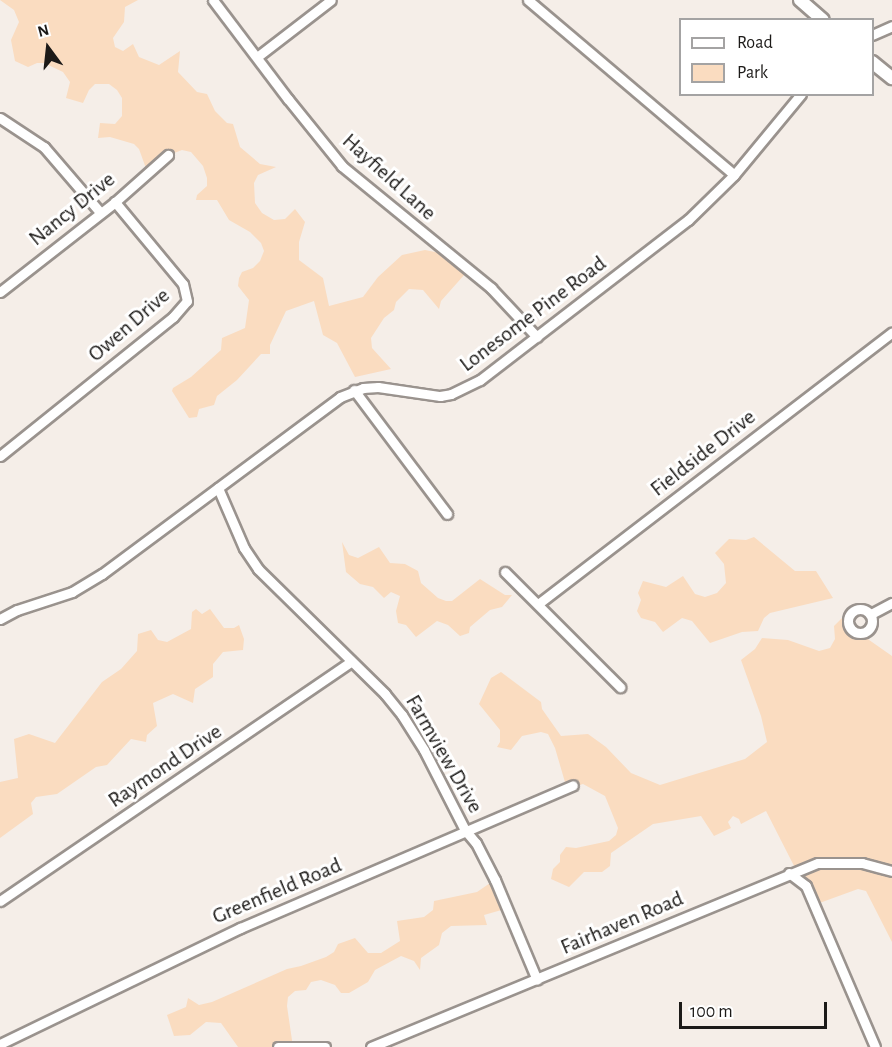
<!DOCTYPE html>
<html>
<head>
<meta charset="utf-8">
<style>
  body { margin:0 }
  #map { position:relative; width:892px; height:1047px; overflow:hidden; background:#f5eee8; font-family:"Alegreya Sans",sans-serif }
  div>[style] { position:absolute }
  .green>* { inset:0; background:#fadcc0 }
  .roads { filter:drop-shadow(2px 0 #9a938e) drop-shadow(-2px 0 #9a938e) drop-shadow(0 2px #9a938e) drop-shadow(0 -2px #9a938e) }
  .street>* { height:9px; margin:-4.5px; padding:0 4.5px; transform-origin:4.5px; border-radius:4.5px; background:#fff }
  .street>.ring { margin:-4.5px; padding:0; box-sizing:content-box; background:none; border:9px solid #fff; border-radius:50% }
  .secondary>* { height:12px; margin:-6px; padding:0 6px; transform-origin:6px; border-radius:6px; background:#fff }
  span { translate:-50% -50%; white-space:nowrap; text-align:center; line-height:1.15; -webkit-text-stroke:6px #fff; paint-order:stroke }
  .street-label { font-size:22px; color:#1c1a18 }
  .legend { position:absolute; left:679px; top:18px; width:195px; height:78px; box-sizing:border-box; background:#fff; border:2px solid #a4a3a3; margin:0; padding:8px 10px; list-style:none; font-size:18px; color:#1c1a18 }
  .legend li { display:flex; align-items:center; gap:12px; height:30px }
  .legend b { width:30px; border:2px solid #a4a3a3 }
  .north { position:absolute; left:18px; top:18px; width:60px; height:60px; -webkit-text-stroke:4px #fff; paint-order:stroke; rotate:345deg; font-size:16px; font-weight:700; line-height:24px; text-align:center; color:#1c1a18 }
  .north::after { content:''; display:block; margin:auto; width:21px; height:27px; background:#1c1a18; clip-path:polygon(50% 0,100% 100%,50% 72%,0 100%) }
  .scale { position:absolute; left:679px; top:1002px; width:148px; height:27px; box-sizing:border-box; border:3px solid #1c1a18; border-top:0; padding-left:8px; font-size:18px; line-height:21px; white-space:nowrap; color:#1c1a18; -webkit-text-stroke:4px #fff; paint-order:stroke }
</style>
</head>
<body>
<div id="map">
  <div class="green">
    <i style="clip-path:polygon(0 0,138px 0,125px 7px,124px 22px,113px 38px,115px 47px,123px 51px,133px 44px,139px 57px,159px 65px,180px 51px,178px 72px,197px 92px,207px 94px,215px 111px,227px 123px,233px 124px,240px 147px,260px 164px,276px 167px,258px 175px,254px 183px,255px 203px,262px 213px,274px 220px,285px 219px,295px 209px,305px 222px,299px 242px,299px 260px,323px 278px,329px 306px,363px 297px,378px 277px,402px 255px,425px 250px,440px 253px,454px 259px,465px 270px,465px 274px,441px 301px,439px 309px,423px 290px,409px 289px,396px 302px,394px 310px,384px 318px,371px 338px,372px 348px,391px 369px,355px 377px,337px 343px,323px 335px,314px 301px,286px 311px,270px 345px,270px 354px,261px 354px,237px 380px,217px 396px,214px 405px,199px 409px,197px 417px,189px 418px,172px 391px,173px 388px,191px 377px,221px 350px,222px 338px,245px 328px,249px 300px,238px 286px,239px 278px,242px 272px,253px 268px,260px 261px,264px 251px,261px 243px,250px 232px,229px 220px,217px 200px,196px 200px,197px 195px,207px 186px,207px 178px,203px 166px,191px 152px,182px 150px,164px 157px,148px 174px,139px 149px,134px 144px,110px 137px,98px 138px,100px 123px,115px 124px,122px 116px,122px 98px,117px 90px,109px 84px,95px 84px,89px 90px,83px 103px,66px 98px,70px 82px,63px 72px,44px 63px,37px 63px,28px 67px,15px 61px,11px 40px,19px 22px,14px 10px)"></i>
    <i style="clip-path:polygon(754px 537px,795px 571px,816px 571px,833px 598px,770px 613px,764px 618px,758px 631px,742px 632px,710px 643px,692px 621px,682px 618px,663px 632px,655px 622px,641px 618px,637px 611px,641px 600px,638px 593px,643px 581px,666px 587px,683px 576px,695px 594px,705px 597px,717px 593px,726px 583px,724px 564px,715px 553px,729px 539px,746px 540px)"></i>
    <i style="clip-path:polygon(342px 542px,349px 555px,358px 558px,379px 547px,390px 563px,405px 564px,418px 571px,421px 583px,438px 598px,446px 601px,452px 601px,480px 579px,505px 595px,512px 595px,502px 607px,490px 610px,470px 627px,469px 633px,460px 636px,448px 625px,437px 621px,416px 637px,406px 625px,398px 623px,396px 611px,400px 596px,391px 592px,384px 598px,373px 587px,360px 584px,346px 572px)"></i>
    <i style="clip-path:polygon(196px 609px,202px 614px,210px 609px,224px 628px,234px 628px,239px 625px,244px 639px,243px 650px,223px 652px,213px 664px,213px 677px,195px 689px,193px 703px,173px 694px,153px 703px,157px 726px,147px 735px,146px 742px,131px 739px,107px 765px,96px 767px,57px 794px,36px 797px,31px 803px,33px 814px,0 838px,0 782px,18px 778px,14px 739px,29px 734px,55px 743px,102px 682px,121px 669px,137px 651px,138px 634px,151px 630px,158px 640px,167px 642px,191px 629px,192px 612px)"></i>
    <i style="clip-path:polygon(844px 616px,852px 620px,862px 635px,892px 656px,892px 942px,866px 891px,858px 889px,814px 905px,766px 811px,741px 824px,739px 819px,733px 816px,728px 822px,731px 828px,714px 836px,701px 816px,653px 824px,611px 853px,610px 866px,602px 872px,584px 872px,569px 887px,551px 879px,553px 869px,560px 862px,560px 855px,566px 847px,576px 848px,609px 841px,616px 835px,618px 828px,605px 796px,583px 784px,567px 789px,555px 748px,548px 734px,541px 732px,522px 736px,511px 750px,497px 747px,500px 742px,500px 730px,479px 704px,491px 678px,501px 672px,541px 702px,542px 709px,561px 736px,588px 734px,606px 747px,631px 773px,660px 785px,745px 759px,767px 742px,761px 716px,741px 660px,755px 649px,762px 638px,788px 640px,819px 651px,830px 648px,835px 639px,834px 626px)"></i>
    <i style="clip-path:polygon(493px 881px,505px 909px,484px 915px,487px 925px,451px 926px,442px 933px,439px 945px,421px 958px,420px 970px,414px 961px,401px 956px,375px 970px,368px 982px,349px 993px,341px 993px,335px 985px,321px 980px,311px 982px,306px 990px,295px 991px,288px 997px,287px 1006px,293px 1047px,238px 1047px,221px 1023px,206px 1022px,190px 1035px,174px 1036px,167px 1015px,186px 1007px,188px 998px,199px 1005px,212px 1002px,287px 969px,301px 966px,326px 957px,334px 952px,338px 944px,355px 938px,368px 953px,381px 953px,400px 941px,397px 921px,424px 917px,433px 910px,434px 901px,477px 892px)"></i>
  </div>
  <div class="roads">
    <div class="street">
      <i style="left:213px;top:0;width:124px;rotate:52.9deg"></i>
      <i style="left:288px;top:99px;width:86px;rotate:51.1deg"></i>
      <i style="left:342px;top:166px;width:193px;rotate:39.3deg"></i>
      <i style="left:491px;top:288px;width:67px;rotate:46.8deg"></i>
      <i style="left:528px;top:0;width:270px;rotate:40.3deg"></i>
      <i style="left:872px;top:35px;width:22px;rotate:-24deg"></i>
      <i style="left:257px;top:57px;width:93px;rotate:-37.6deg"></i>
      <i style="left:0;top:118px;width:53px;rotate:33.4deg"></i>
      <i style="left:44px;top:147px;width:86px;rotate:49.3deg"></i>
      <i style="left:0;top:292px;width:146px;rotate:-38deg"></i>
      <i style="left:115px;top:202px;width:71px;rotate:-41.6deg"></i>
      <i style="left:354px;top:390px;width:155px;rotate:53.1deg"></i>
      <i style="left:0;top:456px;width:222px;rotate:-38.8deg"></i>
      <i style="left:173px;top:317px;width:21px;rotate:-49deg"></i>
      <i style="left:187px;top:301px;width:17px;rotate:-103deg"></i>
      <i style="left:183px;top:284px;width:107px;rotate:-129.7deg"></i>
      <i style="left:218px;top:488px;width:65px;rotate:66.6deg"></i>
      <i style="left:244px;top:548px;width:25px;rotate:56deg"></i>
      <i style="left:258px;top:569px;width:178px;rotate:44.5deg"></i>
      <i style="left:385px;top:694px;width:27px;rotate:51deg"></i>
      <i style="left:402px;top:715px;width:41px;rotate:57.8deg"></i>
      <i style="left:424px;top:750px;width:90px;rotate:62.9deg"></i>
      <i style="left:465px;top:830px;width:17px;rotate:50deg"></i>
      <i style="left:476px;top:843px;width:42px;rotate:62.8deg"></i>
      <i style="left:495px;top:880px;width:108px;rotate:67.2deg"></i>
      <i style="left:505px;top:572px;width:163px;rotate:45deg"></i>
      <i style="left:538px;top:604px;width:446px;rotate:-37.5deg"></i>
      <i class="ring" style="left:848px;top:609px;width:15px;height:15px"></i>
      <i style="left:871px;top:614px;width:24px;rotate:-28deg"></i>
      <i style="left:0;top:619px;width:19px;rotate:-28deg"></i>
      <i style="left:17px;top:610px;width:58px;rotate:-18.1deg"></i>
      <i style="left:72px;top:592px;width:35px;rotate:-31deg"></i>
      <i style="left:102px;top:574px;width:297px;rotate:-36.6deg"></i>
      <i style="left:340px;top:397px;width:25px;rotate:-21deg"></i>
      <i style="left:363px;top:388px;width:15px;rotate:-4deg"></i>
      <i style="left:378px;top:387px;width:63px;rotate:8.3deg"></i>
      <i style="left:440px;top:396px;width:11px;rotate:-10deg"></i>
      <i style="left:451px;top:394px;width:32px;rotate:-26deg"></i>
      <i style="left:480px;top:380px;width:262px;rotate:-37.6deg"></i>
      <i style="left:688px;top:220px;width:64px;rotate:-44.4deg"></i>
      <i style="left:734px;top:175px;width:105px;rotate:-50.4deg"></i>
      <i style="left:789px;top:873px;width:21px;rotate:37deg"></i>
      <i style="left:806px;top:886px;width:175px;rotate:66.8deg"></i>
      <i style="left:0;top:901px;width:425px;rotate:-34.3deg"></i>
      <i style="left:0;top:1044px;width:267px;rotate:-25.8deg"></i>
      <i style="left:240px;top:928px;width:362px;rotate:-23.2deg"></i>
      <i style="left:278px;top:1047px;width:47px"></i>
      <i style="left:371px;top:1047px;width:483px;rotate:-22.4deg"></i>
      <i style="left:818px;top:863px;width:44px"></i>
      <i style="left:862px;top:863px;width:31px;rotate:15deg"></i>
    </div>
    <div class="secondary">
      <i style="left:800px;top:0;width:30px;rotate:41deg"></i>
      <i style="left:872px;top:62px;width:26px;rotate:39deg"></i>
    </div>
  </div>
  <div class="street-label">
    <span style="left:389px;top:177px;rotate:42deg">Hayfield Lane</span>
    <span style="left:72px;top:209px;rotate:-39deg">Nancy Drive</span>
    <span style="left:533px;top:314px;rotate:-37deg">Lonesome Pine Road</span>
    <span style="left:129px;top:325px;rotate:-41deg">Owen Drive</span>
    <span style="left:703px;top:453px;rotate:-38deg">Fieldside Drive</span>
    <span style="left:444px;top:754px;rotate:60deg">Farmview Drive</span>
    <span style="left:165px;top:766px;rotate:-34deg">Raymond Drive</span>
    <span style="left:277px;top:891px;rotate:-23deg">Greenfield Road</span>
    <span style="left:622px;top:923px;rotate:-23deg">Fairhaven Road</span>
  </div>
  <ul class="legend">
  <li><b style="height:8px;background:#fff"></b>Road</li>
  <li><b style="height:16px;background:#fadcc0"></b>Park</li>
  </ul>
  <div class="north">N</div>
  <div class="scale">100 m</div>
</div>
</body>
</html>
